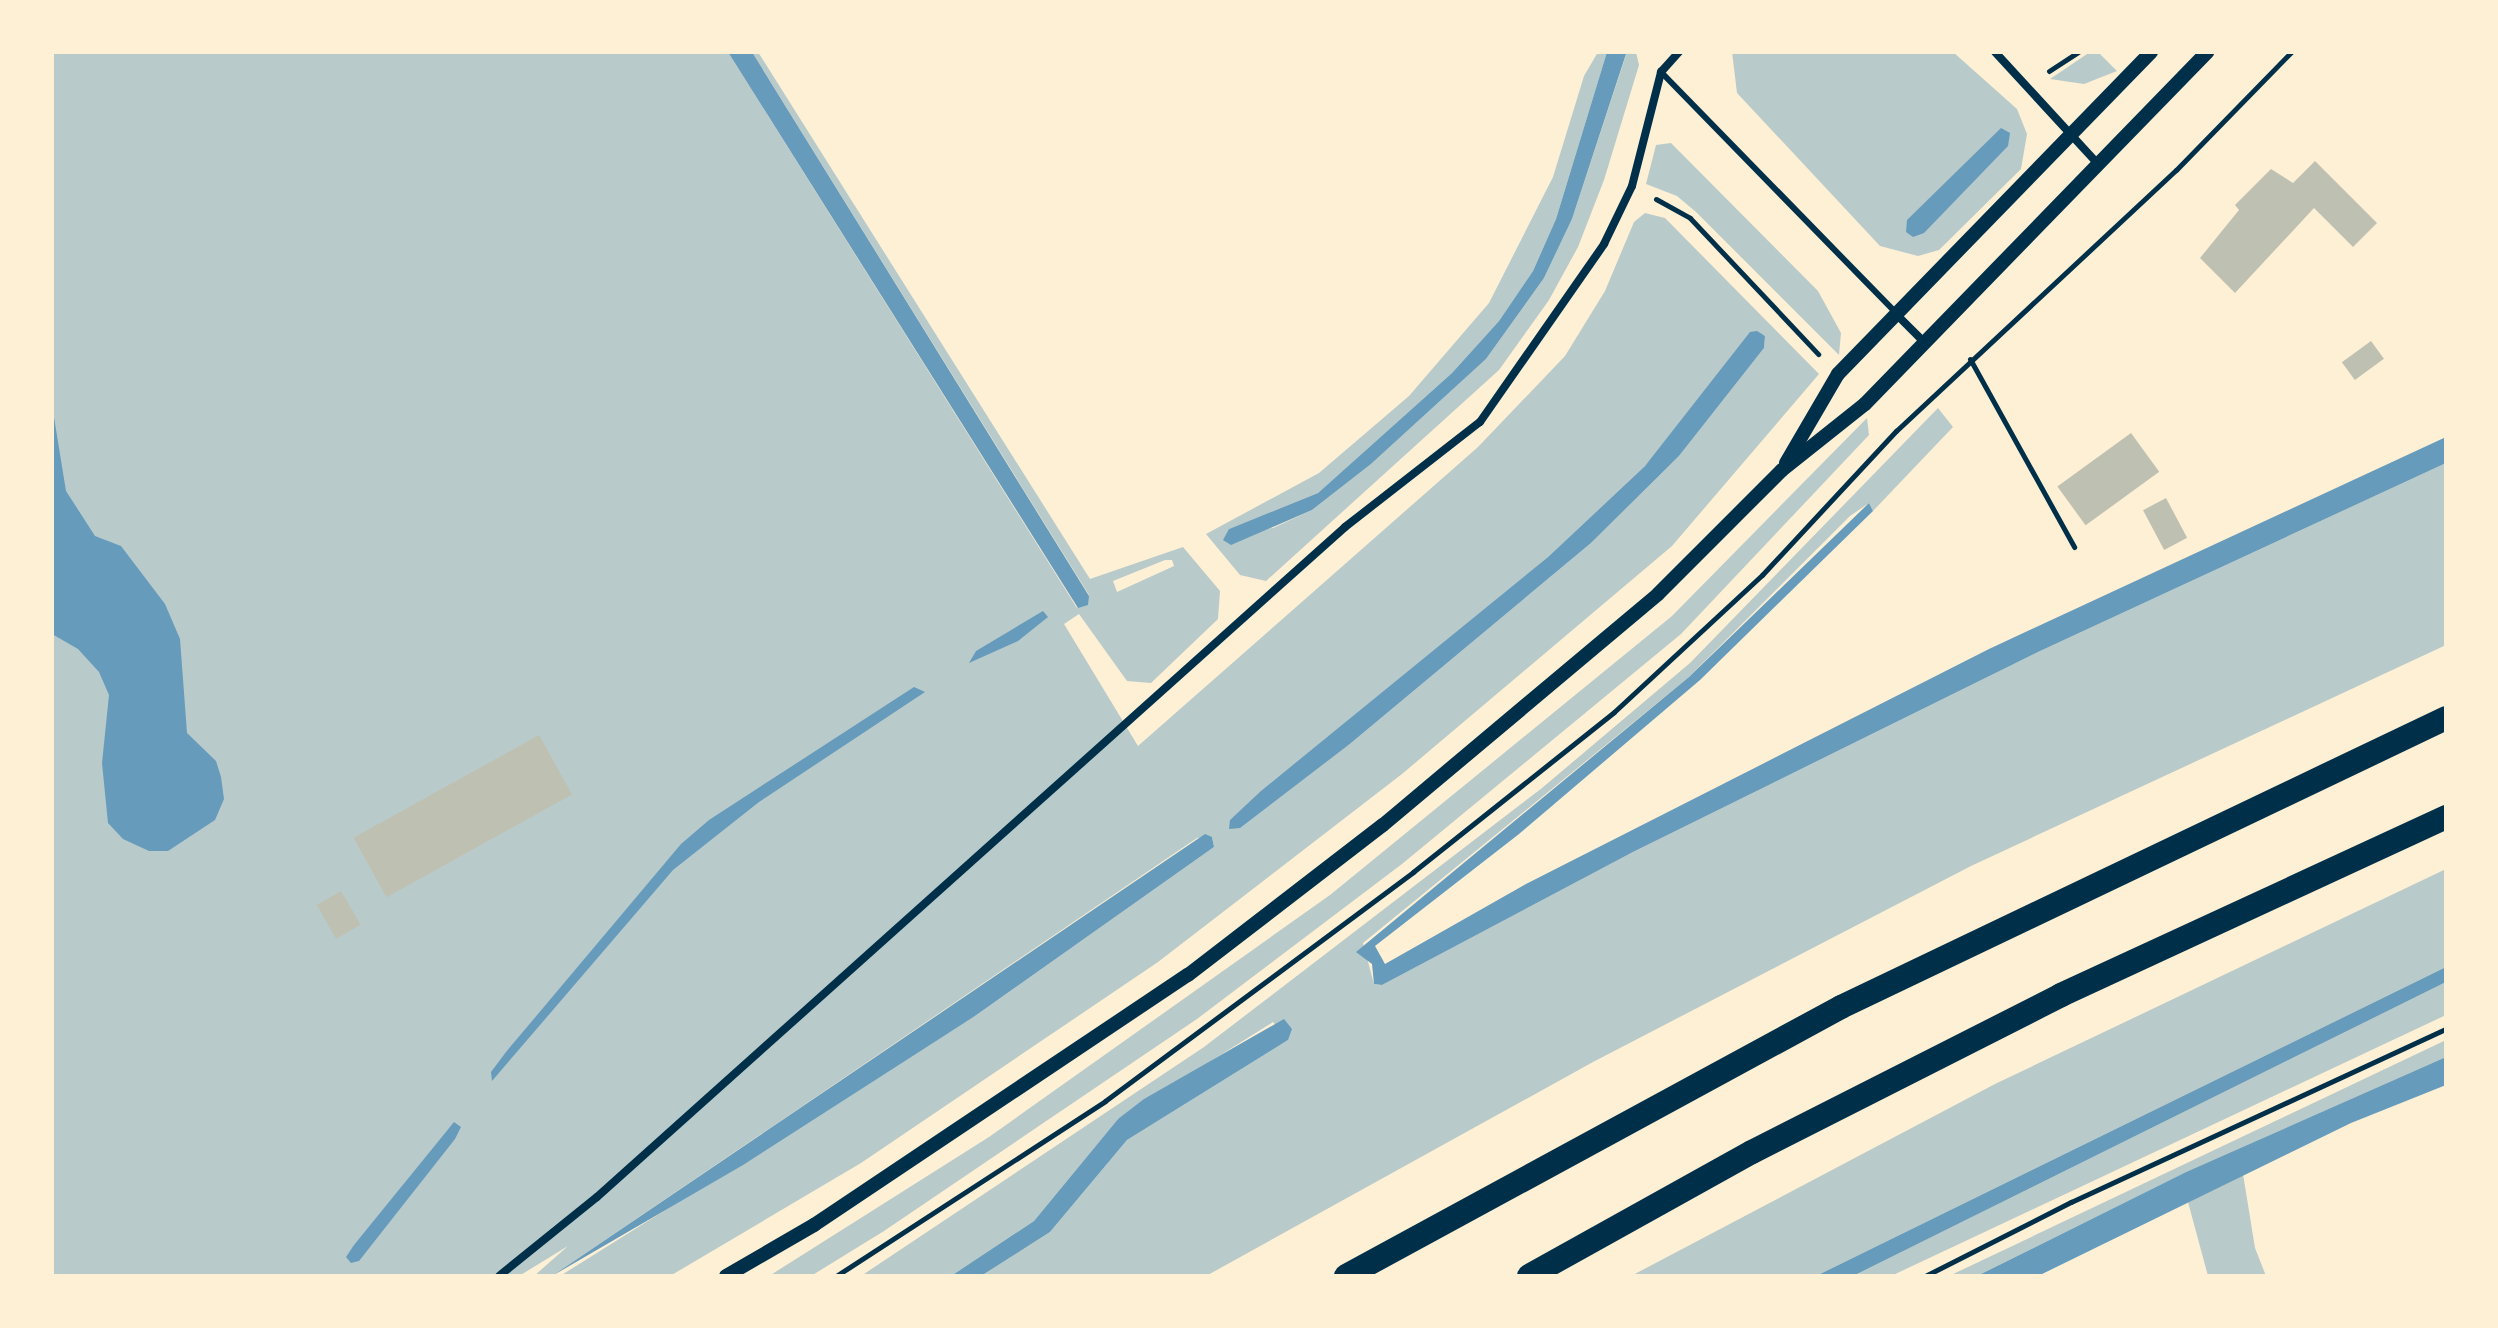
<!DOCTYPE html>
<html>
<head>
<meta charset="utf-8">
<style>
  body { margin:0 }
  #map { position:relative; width:2498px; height:1328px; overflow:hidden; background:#fdf0d5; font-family:"Archivo Narrow",sans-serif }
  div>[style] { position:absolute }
  .green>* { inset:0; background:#b9caca }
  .water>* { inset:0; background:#669bbc }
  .building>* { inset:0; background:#bec0b2; transform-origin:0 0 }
  .path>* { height:5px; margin:-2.5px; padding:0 2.5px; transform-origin:2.5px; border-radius:2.5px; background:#003049 }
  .service>* { height:6px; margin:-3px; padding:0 3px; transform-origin:3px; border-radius:3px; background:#003049 }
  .minor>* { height:8px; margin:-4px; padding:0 4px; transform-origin:4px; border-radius:4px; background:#003049 }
  .tertiary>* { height:14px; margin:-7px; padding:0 7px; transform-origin:7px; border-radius:7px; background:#003049 }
  .motorway>* { height:24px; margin:-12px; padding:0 12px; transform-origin:12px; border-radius:12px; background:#003049 }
  span { translate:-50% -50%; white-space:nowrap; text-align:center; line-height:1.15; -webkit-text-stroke:6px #fdf0d5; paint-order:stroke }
  .frame { position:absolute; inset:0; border:54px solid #fdf0d5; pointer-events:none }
</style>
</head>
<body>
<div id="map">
  <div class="green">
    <i style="clip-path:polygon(evenodd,52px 52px,728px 52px,1077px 608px,1089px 595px,752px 52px,758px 52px,1090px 579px,1183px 547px,1220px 591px,1218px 619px,1151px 683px,1127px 681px,1079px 614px,1064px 624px,1138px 746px,1478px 447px,1565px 356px,1605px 291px,1634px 222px,1645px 213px,1665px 218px,1819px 374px,1672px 546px,1402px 774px,1158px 962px,861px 1163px,670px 1276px,560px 1276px,975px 1016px,1214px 847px,1212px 837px,1197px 838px,552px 1276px,534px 1276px,568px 1246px,519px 1276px,52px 1276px,52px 52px,1765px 335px,1764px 348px,1679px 456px,1591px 543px,1351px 743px,1230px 820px,1548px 557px,1645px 466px,1765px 335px,52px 52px,1165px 560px,1172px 560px,1174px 566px,1117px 592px,1113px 581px,1165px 560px)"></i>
    <i style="clip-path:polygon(1598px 52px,1607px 52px,1556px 219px,1533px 271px,1499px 321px,1452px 373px,1318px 493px,1229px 529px,1273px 528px,1312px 510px,1371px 464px,1486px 359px,1544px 278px,1572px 219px,1626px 55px,1622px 52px,1636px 52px,1639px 65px,1604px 180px,1578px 247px,1549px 300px,1499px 370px,1266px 581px,1240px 575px,1206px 534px,1319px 473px,1409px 396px,1489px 303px,1553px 177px,1584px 76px)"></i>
    <i style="clip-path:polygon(1732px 52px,1953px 52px,2017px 109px,2027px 134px,2021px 169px,1939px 250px,1918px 256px,1880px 246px,1737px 93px)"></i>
    <i style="clip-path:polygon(2090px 52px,2098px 52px,2117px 71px,2084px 84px,2050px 79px)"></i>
    <i style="clip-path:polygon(1671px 143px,1818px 291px,1841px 333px,1839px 355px,1696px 212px,1677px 196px,1646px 184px,1656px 145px)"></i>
    <i style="clip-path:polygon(1938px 408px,1953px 427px,1873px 511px,1869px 503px,1850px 516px,1689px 677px,1363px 943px,1374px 984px,1382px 985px,1633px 852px,2038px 652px,2446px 463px,2446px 645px,1971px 866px,1593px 1062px,1206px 1276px,981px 1276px,1050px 1232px,1127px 1140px,1288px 1040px,1273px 1022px,1118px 1119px,1034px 1221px,951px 1276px,861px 1276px,1204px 1047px,1542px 788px,1690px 663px)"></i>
    <i style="clip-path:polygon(1867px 418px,1869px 435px,1681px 634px,1402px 864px,1197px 1019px,884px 1231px,811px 1276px,769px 1276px,989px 1137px,1330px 895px,1672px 616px)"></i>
    <i style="clip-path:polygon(2446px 869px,2446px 967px,1816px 1276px,1631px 1276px,1995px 1084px)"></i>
    <i style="clip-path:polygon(2446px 982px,2446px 1015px,1891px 1276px,1853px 1276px)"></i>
    <i style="clip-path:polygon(2446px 1040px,2446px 1057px,2186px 1172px,1977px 1276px,1949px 1276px)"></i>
    <i style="clip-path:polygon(2243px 1174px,2255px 1248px,2266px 1276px,2208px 1276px,2188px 1202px)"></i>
  </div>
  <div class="water">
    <i style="clip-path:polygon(728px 52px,752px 52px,1089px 596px,1088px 605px,1078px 608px)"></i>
    <i style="clip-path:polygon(1607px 52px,1626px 54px,1572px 219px,1544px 278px,1486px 359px,1371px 464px,1312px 510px,1231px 545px,1223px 540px,1229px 529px,1318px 493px,1452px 373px,1499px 321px,1533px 271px,1556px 219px)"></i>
    <i style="clip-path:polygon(2001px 128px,2010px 133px,2008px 146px,1924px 233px,1913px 237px,1906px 232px,1907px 220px)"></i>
    <i style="clip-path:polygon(1757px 331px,1765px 336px,1764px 348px,1679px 456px,1591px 543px,1351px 743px,1240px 828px,1229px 829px,1230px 820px,1261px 791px,1548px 557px,1645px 466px,1750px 332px)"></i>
    <i style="clip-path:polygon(52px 405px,66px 491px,95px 536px,121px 546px,165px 604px,180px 639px,187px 733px,216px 761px,221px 777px,224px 799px,215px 820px,168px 851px,149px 851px,123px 839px,108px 823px,102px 763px,109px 695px,99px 672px,78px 649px,52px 634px)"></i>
    <i style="clip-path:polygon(2446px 437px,2446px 463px,2038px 652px,1633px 852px,1382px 985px,1374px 984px,1372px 964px,1356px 952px,1689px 677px,1869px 503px,1873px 511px,1700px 680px,1519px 834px,1375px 946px,1385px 964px,1526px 884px,1989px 649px)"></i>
    <i style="clip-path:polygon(1043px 611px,1048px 617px,1018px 641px,969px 663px,976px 651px)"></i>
    <i style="clip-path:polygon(914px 687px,925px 692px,759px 802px,673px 870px,492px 1081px,491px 1072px,506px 1052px,681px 844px,709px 820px)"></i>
    <i style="clip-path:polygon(1205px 834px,1212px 837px,1214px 847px,975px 1016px,743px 1165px,552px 1276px)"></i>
    <i style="clip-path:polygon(2446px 967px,2446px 982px,1853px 1276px,1816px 1276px)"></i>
    <i style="clip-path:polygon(1284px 1019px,1292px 1029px,1288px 1040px,1127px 1140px,1050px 1232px,981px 1276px,951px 1276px,1034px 1221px,1118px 1119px,1144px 1099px)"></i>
    <i style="clip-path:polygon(2446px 1057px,2446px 1085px,2351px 1123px,2038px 1276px,1977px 1276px,2186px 1172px)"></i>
    <i style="clip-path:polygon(454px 1122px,461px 1127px,455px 1139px,359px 1261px,351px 1263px,346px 1257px,354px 1245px)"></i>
  </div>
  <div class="building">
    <i style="clip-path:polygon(2315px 161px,2377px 223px,2353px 247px,2314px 208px,2235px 293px,2200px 258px,2239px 210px,2235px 205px,2271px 169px,2293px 183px)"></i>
    <i style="left:2371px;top:341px;width:22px;height:36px;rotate:54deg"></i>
    <i style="left:2131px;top:433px;width:48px;height:91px;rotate:54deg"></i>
    <i style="left:2166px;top:498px;width:45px;height:26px;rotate:62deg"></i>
    <i style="left:539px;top:735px;width:68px;height:212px;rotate:61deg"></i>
    <i style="left:341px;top:891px;width:39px;height:28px;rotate:60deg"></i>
  </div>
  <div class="path">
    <i style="left:2049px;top:71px;width:35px;rotate:-33deg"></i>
    <i style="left:1656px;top:199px;width:39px;rotate:29deg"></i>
    <i style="left:1690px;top:218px;width:187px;rotate:46.7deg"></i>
    <i style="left:1970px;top:359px;width:215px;rotate:61deg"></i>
    <i style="left:836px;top:1276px;width:321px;rotate:-33deg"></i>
    <i style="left:1105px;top:1101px;width:384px;rotate:-36.6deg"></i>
    <i style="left:1413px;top:872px;width:257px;rotate:-38.5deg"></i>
    <i style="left:1614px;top:712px;width:202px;rotate:-42.8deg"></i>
    <i style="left:1762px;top:575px;width:197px;rotate:-47.1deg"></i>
    <i style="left:1896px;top:431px;width:383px;rotate:-43deg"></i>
    <i style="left:2176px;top:170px;width:165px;rotate:-45.7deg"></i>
    <i style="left:1925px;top:1276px;width:164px;rotate:-26.9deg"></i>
    <i style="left:2071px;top:1202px;width:413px;rotate:-24.8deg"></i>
  </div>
  <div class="service">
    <i style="left:1661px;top:72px;width:337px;rotate:45.7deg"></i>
  </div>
  <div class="minor">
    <i style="left:1995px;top:52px;width:151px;rotate:47.4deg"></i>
    <i style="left:1897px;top:315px;width:37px;rotate:45deg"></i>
    <i style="left:499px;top:1276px;width:126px;rotate:-38.9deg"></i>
    <i style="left:597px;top:1197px;width:1004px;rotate:-41.85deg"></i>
    <i style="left:1345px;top:527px;width:171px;rotate:-37.9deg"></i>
    <i style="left:1480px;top:422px;width:217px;rotate:-55.1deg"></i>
    <i style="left:1604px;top:244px;width:64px;rotate:-64.2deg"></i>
    <i style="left:1632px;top:186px;width:118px;rotate:-75.7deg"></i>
    <i style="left:1661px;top:72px;width:27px;rotate:-48deg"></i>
  </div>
  <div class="tertiary">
    <i style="left:1786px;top:463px;width:103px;rotate:-59.7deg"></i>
    <i style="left:1838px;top:374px;width:449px;rotate:-45.8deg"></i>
    <i style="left:726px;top:1276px;width:102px;rotate:-30.1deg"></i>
    <i style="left:814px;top:1225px;width:450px;rotate:-33.8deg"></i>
    <i style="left:1188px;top:975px;width:246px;rotate:-37.6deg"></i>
    <i style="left:1383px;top:825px;width:359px;rotate:-40deg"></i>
    <i style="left:1658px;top:594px;width:175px;rotate:-45deg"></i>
    <i style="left:1782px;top:470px;width:106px;rotate:-38.5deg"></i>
    <i style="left:1865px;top:404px;width:491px;rotate:-45.8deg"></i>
  </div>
  <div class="motorway">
    <i style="left:1346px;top:1276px;width:563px;rotate:-28.52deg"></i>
    <i style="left:1841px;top:1007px;width:670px;rotate:-25.53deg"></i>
    <i style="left:1529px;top:1276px;width:255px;rotate:-29.1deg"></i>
    <i style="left:1752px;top:1152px;width:347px;rotate:-26.9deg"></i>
    <i style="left:2061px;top:995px;width:424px;rotate:-24.8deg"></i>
  </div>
  <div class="frame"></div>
</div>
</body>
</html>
